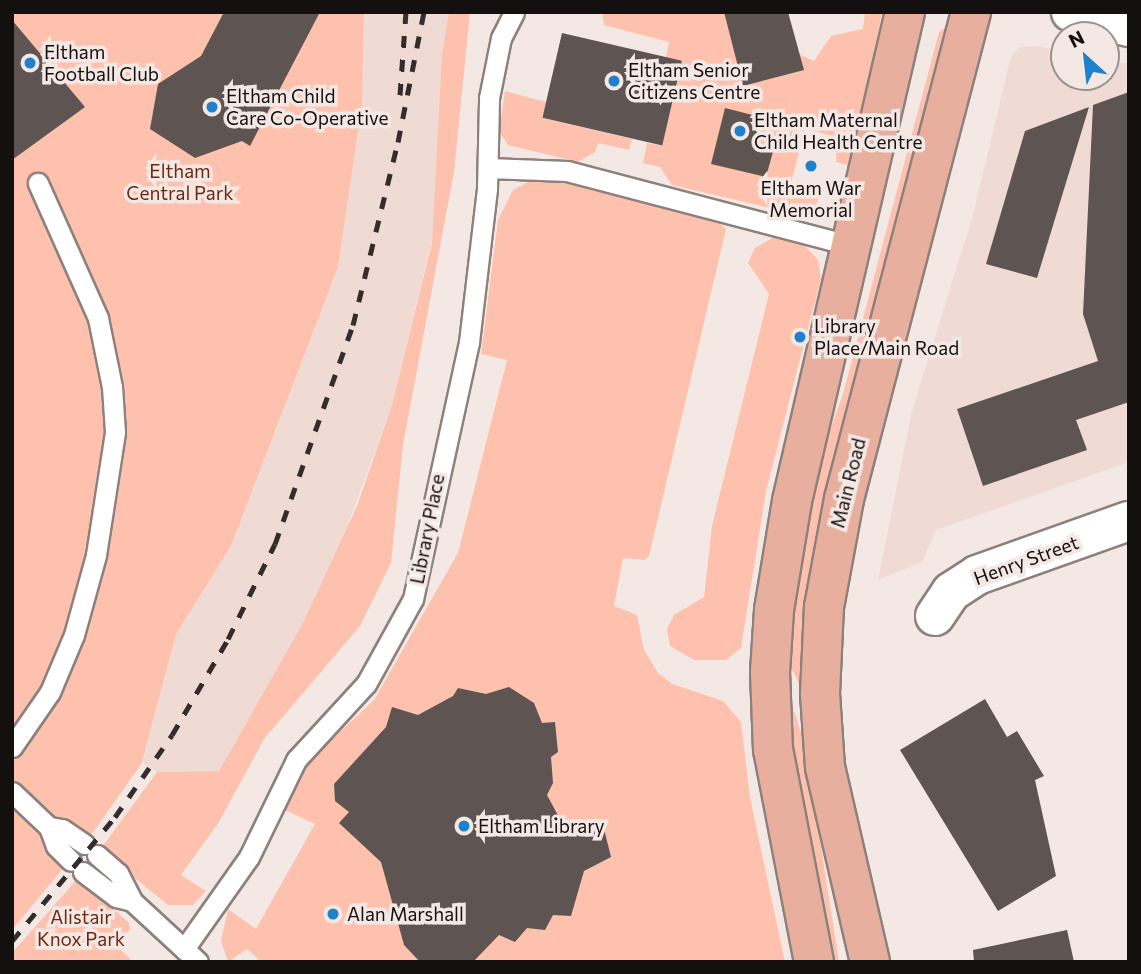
<!DOCTYPE html>
<html>
<head>
<meta charset="utf-8">
<style>
  body { margin:0 }
  #map { position:relative; width:1141px; height:974px; overflow:hidden; background:#f4e8e4; font-family:Commissioner,sans-serif }
  div>[style] { position:absolute }
  .built>* { inset:0; background:#efdbd4 }
  .green>* { inset:0; background:#fec1ae }
  .building>* { inset:0; background:#5e5451; transform-origin:0 0 }
  .roads { filter:drop-shadow(2px 0 #8c817d) drop-shadow(-2px 0 #8c817d) drop-shadow(0 2px #8c817d) drop-shadow(0 -2px #8c817d) }
  .service>* { height:19px; margin:-9.5px; padding:0 9.5px; transform-origin:9.5px; border-radius:9.5px; background:#fff }
  .minor>* { height:38px; margin:-19px; padding:0 19px; transform-origin:19px; border-radius:19px; background:#fff }
  .primary>* { height:38px; margin:-19px; padding:0 19px; transform-origin:19px; border-radius:19px; background:#e8af9e }
  .rail>* { height:5px; margin-top:-2.5px; transform-origin:0; background:repeating-linear-gradient(90deg,#322d2c 0 12px,transparent 0 24px) }
  .dots>* { width:19px; height:19px; translate:-50% -50%; box-sizing:border-box; border:4px solid #f4e8e4; border-radius:50% }
  span { translate:-50% -50%; white-space:nowrap; text-align:center; line-height:1.15; -webkit-text-stroke:7px #f4e8e4; paint-order:stroke }
  .poi-label { font-size:19px; color:#14100f }
  .left { translate:0 -50%; text-align:left }
  .park-label { font-size:19px; color:#6d2811 }
  .street-label { font-size:19px; color:#14100f }
  .frame { position:absolute; inset:0; border:14px solid #14100f; pointer-events:none }
  .north { position:absolute; left:1050px; top:21px; width:70px; height:70px; box-sizing:border-box; background:#f4e8e4; border:2px solid #9a928f; border-radius:50%; rotate:333deg; font-size:19px; font-weight:700; line-height:28px; text-align:center; color:#14100f }
  .north::after { content:''; display:block; margin:auto; width:24px; height:32px; background:#1f80cc; clip-path:polygon(50% 0,100% 100%,50% 72%,0 100%) }
</style>
</head>
<body>
<div id="map">
  <div class="built">
    <i style="clip-path:polygon(364px 12px,449px 12px,442px 54px,435px 227px,392px 405px,341px 543px,303px 623px,219px 771px,157px 772px,143px 763px,176px 634px,231px 546px,338px 267px,362px 105px)"></i>
    <i style="clip-path:polygon(1036px 46px,1064px 51px,1064px 77px,1106px 77px,1106px 60px,1129px 64px,1129px 462px,936px 530px,922px 562px,878px 580px,912px 411px,973px 215px,1011px 56px,1020px 47px)"></i>
  </div>
  <div class="green">
    <i style="clip-path:polygon(12px 12px,364px 12px,362px 105px,338px 267px,231px 546px,176px 634px,142px 763px,94px 831px,12px 930px)"></i>
    <i style="clip-path:polygon(449px 12px,470px 12px,454px 172px,403px 445px,391px 563px,360px 626px,264px 739px,219px 822px,181px 875px,206px 891px,193px 905px,168px 905px,100px 850px,157px 772px,219px 771px,303px 623px,357px 506px,392px 405px,432px 243px,442px 54px)"></i>
    <i style="clip-path:polygon(602px 12px,724px 12px,744px 86px,803px 70px,799px 54px,814px 61px,831px 36px,863px 29px,865px 12px,882px 12px,851px 166px,836px 162px,837px 137px,805px 129px,790px 187px,819px 195px,813px 218px,672px 185px,660px 167px,643px 163px,647px 143px,662px 146px,682px 61px,666px 58px,669px 42px,604px 25px)"></i>
    <i style="clip-path:polygon(946px 27px,948px 28px,802px 691px,788px 660px,797px 560px,824px 446px,843px 394px,939px 32px)"></i>
    <i style="clip-path:polygon(505px 91px,546px 102px,542px 118px,632px 139px,629px 150px,598px 143px,595px 152px,578px 162px,508px 145px,499px 131px)"></i>
    <i style="clip-path:polygon(548px 179px,716px 220px,726px 229px,649px 556px,644px 560px,623px 558px,614px 606px,637px 615px,644px 650px,658px 673px,672px 684px,723px 701px,741px 722px,750px 798px,785px 962px,261px 962px,247px 949px,228px 962px,221px 941px,228px 909px,256px 929px,315px 824px,285px 810px,311px 759px,374px 700px,458px 553px,507px 360px,481px 354px,498px 220px,513px 190px,532px 180px)"></i>
    <i style="clip-path:polygon(774px 237px,804px 245px,818px 260px,821px 278px,766px 491px,741px 648px,726px 660px,694px 660px,670px 646px,667px 629px,674px 615px,704px 597px,712px 526px,769px 294px,748px 263px,755px 248px)"></i>
    <i style="clip-path:polygon(790px 710px,795px 713px,805px 745px,839px 962px,832px 962px,803px 840px)"></i>
    <i style="clip-path:polygon(79px 877px,129px 923px,130px 930px,116px 945px,133px 962px,12px 962px,12px 953px)"></i>
  </div>
  <div class="building">
    <i style="clip-path:polygon(224px 12px,320px 12px,250px 146px,242px 141px,195px 158px,150px 129px,158px 84px,201px 56px)"></i>
    <i style="clip-path:polygon(724px 12px,788px 12px,804px 70px,743px 86px)"></i>
    <i style="clip-path:polygon(12px 20px,85px 107px,12px 160px)"></i>
    <i style="left:562px;top:33px;width:123px;height:87px;rotate:13deg"></i>
    <i style="clip-path:polygon(1129px 92px,1129px 402px,1076px 420px,1087px 450px,983px 486px,957px 409px,1098px 361px,1083px 314px,1093px 105px)"></i>
    <i style="clip-path:polygon(1089px 107px,1037px 278px,986px 264px,1025px 131px)"></i>
    <i style="clip-path:polygon(725px 108px,764px 118px,758px 144px,774px 148px,766px 177px,711px 164px)"></i>
    <i style="clip-path:polygon(509px 687px,534px 703px,542px 723px,555px 722px,558px 752px,551px 757px,553px 783px,547px 795px,561px 821px,579px 822px,592px 831px,604px 829px,611px 857px,584px 871px,571px 916px,553px 915px,545px 930px,527px 928px,515px 942px,499px 935px,473px 962px,420px 962px,404px 945px,381px 862px,339px 823px,349px 812px,335px 801px,334px 784px,386px 727px,392px 707px,418px 715px,453px 696px,458px 688px,486px 694px)"></i>
    <i style="clip-path:polygon(985px 699px,1007px 737px,1017px 731px,1044px 776px,1035px 780px,1056px 876px,998px 911px,900px 750px)"></i>
    <i style="clip-path:polygon(1067px 930px,1074px 962px,974px 962px,973px 950px)"></i>
  </div>
  <div class="roads">
    <div class="service">
      <i style="left:488px;top:168px;width:79px;rotate:2.2deg"></i>
      <i style="left:567px;top:171px;width:295px;rotate:14.7deg"></i>
      <i style="left:12px;top:747px;width:67px;rotate:-55.4deg"></i>
      <i style="left:50px;top:692px;width:62px;rotate:-67.2deg"></i>
      <i style="left:74px;top:635px;width:83px;rotate:-74.6deg"></i>
      <i style="left:96px;top:555px;width:124px;rotate:-81.2deg"></i>
      <i style="left:115px;top:432px;width:45px;rotate:-93.8deg"></i>
      <i style="left:112px;top:387px;width:70px;rotate:-101.5deg"></i>
      <i style="left:98px;top:318px;width:148px;rotate:-114deg"></i>
      <i style="left:12px;top:792px;width:51px;rotate:43.4deg"></i>
      <i style="left:49px;top:827px;width:13px;rotate:9deg"></i>
      <i style="left:62px;top:829px;width:27px;rotate:34deg"></i>
      <i style="left:49px;top:827px;width:20px;rotate:70deg"></i>
      <i style="left:56px;top:846px;width:21px;rotate:45deg"></i>
      <i style="left:97px;top:855px;width:28px;rotate:41deg"></i>
      <i style="left:118px;top:873px;width:31px;rotate:63deg"></i>
      <i style="left:132px;top:901px;width:90px;rotate:42.7deg"></i>
      <i style="left:83px;top:872px;width:41px;rotate:37.1deg"></i>
      <i style="left:116px;top:897px;width:16px;rotate:14deg"></i>
      <i style="left:184px;top:949px;width:113px;rotate:-54.8deg"></i>
      <i style="left:249px;top:857px;width:108px;rotate:-64.1deg"></i>
      <i style="left:296px;top:760px;width:103px;rotate:-47.4deg"></i>
      <i style="left:366px;top:684px;width:97px;rotate:-61.1deg"></i>
      <i style="left:413px;top:599px;width:263px;rotate:-77.7deg"></i>
      <i style="left:469px;top:342px;width:154px;rotate:-83.3deg"></i>
      <i style="left:487px;top:189px;width:91px;rotate:-88.7deg"></i>
      <i style="left:489px;top:98px;width:61px;rotate:-78.7deg"></i>
      <i style="left:501px;top:38px;width:29px;rotate:-63deg"></i>
    </div>
    <div class="minor">
      <i style="left:1071px;top:12px;width:60px;rotate:14.5deg"></i>
      <i style="left:935px;top:616px;width:29px;rotate:-56deg"></i>
      <i style="left:951px;top:592px;width:31px;rotate:-33deg"></i>
      <i style="left:977px;top:575px;width:161px;rotate:-19.6deg"></i>
    </div>
    <div class="primary">
      <i style="left:814px;top:962px;width:216px;rotate:-100.9deg"></i>
      <i style="left:773px;top:750px;width:78px;rotate:-92.2deg"></i>
      <i style="left:770px;top:672px;width:62px;rotate:-86.3deg"></i>
      <i style="left:774px;top:610px;width:110px;rotate:-80.6deg"></i>
      <i style="left:792px;top:501px;width:502px;rotate:-76.99deg"></i>
      <i style="left:870px;top:962px;width:200px;rotate:-103deg"></i>
      <i style="left:825px;top:767px;width:73px;rotate:-93.9deg"></i>
      <i style="left:820px;top:694px;width:87px;rotate:-87.4deg"></i>
      <i style="left:824px;top:607px;width:110px;rotate:-79.5deg"></i>
      <i style="left:844px;top:499px;width:503px;rotate:-75.38deg"></i>
    </div>
  </div>
  <div class="rail">
    <i style="left:400px;top:95px;width:83px;rotate:-85.9deg"></i>
    <i style="left:12px;top:941px;width:161px;rotate:-50.3deg"></i>
    <i style="left:115px;top:817px;width:100px;rotate:-55.2deg"></i>
    <i style="left:172px;top:735px;width:111px;rotate:-59.7deg"></i>
    <i style="left:228px;top:639px;width:106px;rotate:-63.7deg"></i>
    <i style="left:275px;top:544px;width:232px;rotate:-70.4deg"></i>
    <i style="left:353px;top:325px;width:188px;rotate:-76.2deg"></i>
    <i style="left:398px;top:142px;width:133px;rotate:-78.7deg"></i>
  </div>
  <div class="dots">
    <i style="left:30px;top:63px;background:#1f80cc"></i>
    <i style="left:614px;top:81px;background:#1f80cc"></i>
    <i style="left:212px;top:107px;background:#1f80cc"></i>
    <i style="left:740px;top:131px;background:#1f80cc"></i>
    <i style="left:811px;top:166px;background:#1f80cc"></i>
    <i style="left:800px;top:337px;background:#1f80cc"></i>
    <i style="left:464px;top:826px;background:#1f80cc"></i>
    <i style="left:333px;top:914px;background:#1f80cc"></i>
  </div>
  <div class="poi-label">
    <span class="left" style="left:44px;top:63px">Eltham<br>Football Club</span>
    <span class="left" style="left:628px;top:81px">Eltham Senior<br>Citizens Centre</span>
    <span class="left" style="left:226px;top:107px">Eltham Child<br>Care Co-Operative</span>
    <span class="left" style="left:754px;top:131px">Eltham Maternal<br>Child Health Centre</span>
    <span style="left:811px;top:199px">Eltham War<br>Memorial</span>
    <span class="left" style="left:814px;top:337px">Library<br>Place/Main Road</span>
    <span class="left" style="left:478px;top:826px">Eltham Library</span>
    <span class="left" style="left:347px;top:914px">Alan Marshall</span>
  </div>
  <div class="park-label">
    <span style="left:180px;top:182px">Eltham<br>Central Park</span>
    <span style="left:81px;top:928px">Alistair<br>Knox Park</span>
  </div>
  <div class="street-label">
    <span style="left:848px;top:483px;rotate:-76deg">Main Road</span>
    <span style="left:427px;top:529px;rotate:-79deg">Library Place</span>
    <span style="left:1026px;top:560px;rotate:-20deg">Henry Street</span>
  </div>
  <div class="frame"></div>
  <div class="north">N</div>
</div>
</body>
</html>
